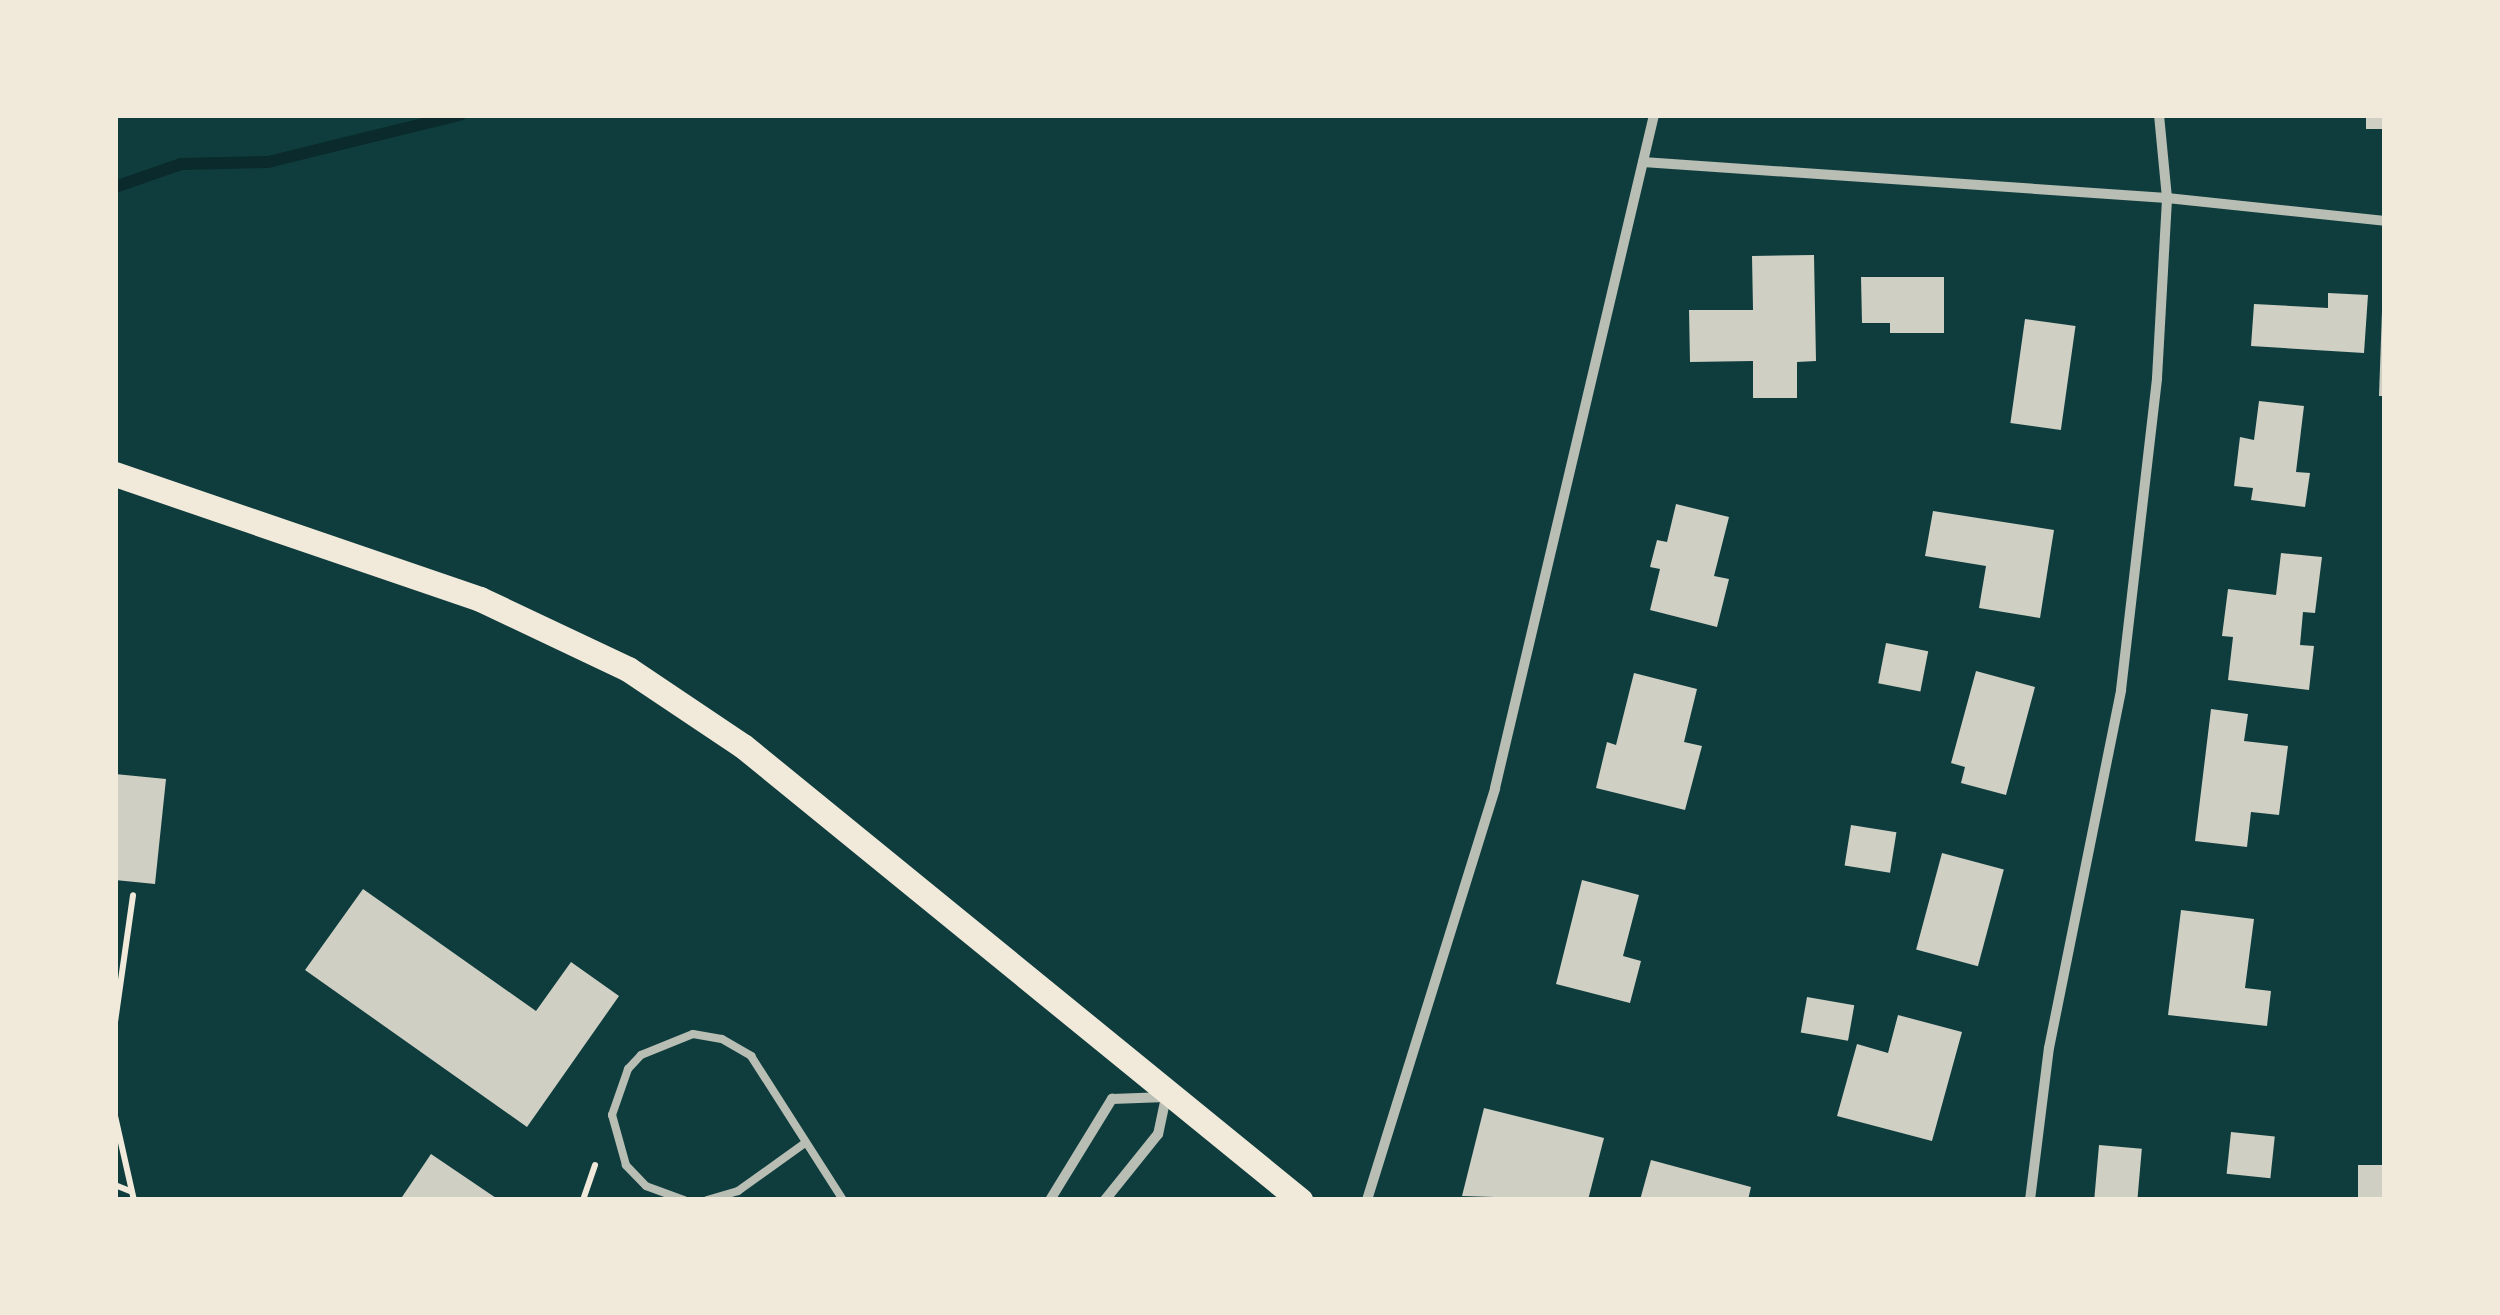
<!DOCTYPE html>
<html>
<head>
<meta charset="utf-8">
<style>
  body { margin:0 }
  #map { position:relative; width:2500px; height:1315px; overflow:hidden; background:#0f3d3e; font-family:Arial,sans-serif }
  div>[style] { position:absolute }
  .stream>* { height:12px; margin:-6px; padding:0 6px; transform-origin:6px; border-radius:6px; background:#0a2a2b }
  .building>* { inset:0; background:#cfcfc3; transform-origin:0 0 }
  .path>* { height:6px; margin:-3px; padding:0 3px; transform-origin:3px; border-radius:3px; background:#f1e9da }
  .service>* { height:8px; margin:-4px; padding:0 4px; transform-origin:4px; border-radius:4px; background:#b8beb3 }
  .minor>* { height:10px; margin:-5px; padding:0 5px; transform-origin:5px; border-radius:5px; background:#b8beb3 }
  .primary>* { height:25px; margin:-12.5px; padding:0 12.5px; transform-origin:12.5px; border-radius:12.5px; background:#f1e9da }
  span { translate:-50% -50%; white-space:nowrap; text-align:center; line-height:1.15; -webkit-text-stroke:8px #f1e9da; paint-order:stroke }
  .frame { position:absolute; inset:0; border:118px solid #f1e9da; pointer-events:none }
</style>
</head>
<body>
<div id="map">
  <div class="stream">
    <i style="left:115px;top:187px;width:70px;rotate:-19.2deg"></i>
    <i style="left:181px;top:164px;width:87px;rotate:-1.3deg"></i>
    <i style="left:268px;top:162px;width:198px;rotate:-13.8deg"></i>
  </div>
  <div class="building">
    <i style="left:2366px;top:115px;width:19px;height:14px"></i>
    <i style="clip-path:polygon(1814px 255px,1816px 361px,1797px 362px,1797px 398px,1753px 398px,1753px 361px,1690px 362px,1689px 310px,1753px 310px,1752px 256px)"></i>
    <i style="clip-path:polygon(1861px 277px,1944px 277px,1944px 333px,1890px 333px,1890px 323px,1862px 323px)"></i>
    <i style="clip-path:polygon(2328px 293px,2368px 295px,2364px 353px,2251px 346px,2254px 304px,2328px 308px)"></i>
    <i style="clip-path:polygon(2382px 311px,2385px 311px,2385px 396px,2379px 396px)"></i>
    <i style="left:2025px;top:319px;width:51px;height:105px;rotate:8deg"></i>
    <i style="clip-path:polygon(2259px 401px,2304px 406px,2296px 472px,2310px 473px,2305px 507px,2251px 500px,2253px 488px,2234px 486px,2240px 437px,2254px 440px)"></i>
    <i style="clip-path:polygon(1676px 504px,1729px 517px,1714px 576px,1729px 579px,1717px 627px,1650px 610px,1660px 569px,1650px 567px,1657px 540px,1667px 542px)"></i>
    <i style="clip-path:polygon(1933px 511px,2054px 530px,2040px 618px,1979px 608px,1986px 566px,1925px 556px)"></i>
    <i style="clip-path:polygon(2281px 553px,2322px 557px,2315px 613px,2303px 612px,2300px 645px,2314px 646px,2309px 690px,2228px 680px,2233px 637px,2222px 636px,2228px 589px,2276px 595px)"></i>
    <i style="left:1886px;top:643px;width:43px;height:41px;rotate:11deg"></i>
    <i style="clip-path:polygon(1976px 671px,2035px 687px,2006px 795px,1961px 783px,1965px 767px,1951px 763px)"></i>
    <i style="clip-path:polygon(1634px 673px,1697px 689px,1684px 742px,1702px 746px,1685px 810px,1596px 788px,1607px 742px,1616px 745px)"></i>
    <i style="clip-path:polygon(2211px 709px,2248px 714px,2244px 741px,2288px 746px,2279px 815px,2251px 812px,2247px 847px,2195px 841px)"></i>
    <i style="clip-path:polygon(115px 774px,166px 779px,155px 884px,115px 880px)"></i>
    <i style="left:1851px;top:825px;width:46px;height:41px;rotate:9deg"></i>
    <i style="left:1942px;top:853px;width:64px;height:100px;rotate:15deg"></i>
    <i style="clip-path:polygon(1582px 880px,1639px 895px,1623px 956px,1641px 961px,1630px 1003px,1556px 984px)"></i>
    <i style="clip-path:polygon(363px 889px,536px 1011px,571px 962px,619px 996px,527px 1127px,305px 970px)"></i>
    <i style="clip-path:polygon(2181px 910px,2254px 919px,2245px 988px,2271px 991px,2267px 1026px,2168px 1015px)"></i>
    <i style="left:1807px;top:997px;width:48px;height:36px;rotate:10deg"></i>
    <i style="clip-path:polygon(1898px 1015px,1962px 1032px,1932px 1141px,1837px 1116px,1857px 1044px,1888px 1053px)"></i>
    <i style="clip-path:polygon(1484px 1108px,1604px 1138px,1588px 1200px,1462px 1196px)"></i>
    <i style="left:2231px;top:1132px;width:44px;height:42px;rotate:6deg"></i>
    <i style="left:2099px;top:1145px;width:43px;height:55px;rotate:5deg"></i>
    <i style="clip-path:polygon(431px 1154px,499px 1200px,400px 1200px)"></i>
    <i style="clip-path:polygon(1651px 1160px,1751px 1187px,1748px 1200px,1640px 1200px)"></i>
    <i style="left:2358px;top:1165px;width:27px;height:35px"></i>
  </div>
  <div class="path">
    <i style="left:115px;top:1022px;width:128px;rotate:-81.9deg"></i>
    <i style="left:115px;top:1116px;width:86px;rotate:77.3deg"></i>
    <i style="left:115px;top:1185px;width:16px;rotate:22deg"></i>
    <i style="left:583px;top:1200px;width:37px;rotate:-71deg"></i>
  </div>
  <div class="service">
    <i style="left:684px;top:1200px;width:40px;rotate:-159.8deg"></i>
    <i style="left:646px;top:1186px;width:29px;rotate:-134deg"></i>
    <i style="left:626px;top:1165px;width:52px;rotate:-105.6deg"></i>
    <i style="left:612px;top:1115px;width:49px;rotate:-70.8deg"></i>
    <i style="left:628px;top:1069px;width:19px;rotate:-47deg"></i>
    <i style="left:641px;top:1055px;width:56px;rotate:-22deg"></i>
    <i style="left:693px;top:1034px;width:29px;rotate:10deg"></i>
    <i style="left:722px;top:1039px;width:34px;rotate:30deg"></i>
    <i style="left:751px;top:1056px;width:171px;rotate:57.4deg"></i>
    <i style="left:707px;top:1200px;width:32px;rotate:-16deg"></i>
    <i style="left:738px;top:1191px;width:82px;rotate:-35.6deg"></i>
  </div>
  <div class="minor">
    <i style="left:1643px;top:162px;width:525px;rotate:3.93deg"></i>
    <i style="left:2167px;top:198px;width:219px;rotate:6deg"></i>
    <i style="left:1050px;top:1200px;width:119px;rotate:-58.5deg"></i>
    <i style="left:1112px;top:1099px;width:54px;rotate:-2.1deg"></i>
    <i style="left:1166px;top:1097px;width:38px;rotate:102deg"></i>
    <i style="left:1158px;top:1134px;width:85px;rotate:128.8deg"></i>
    <i style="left:1367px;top:1200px;width:431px;rotate:-72.7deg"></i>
    <i style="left:1495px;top:788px;width:692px;rotate:-76.71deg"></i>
    <i style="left:2030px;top:1200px;width:153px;rotate:-82.9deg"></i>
    <i style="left:2049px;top:1048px;width:365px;rotate:-78.6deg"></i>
    <i style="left:2121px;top:690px;width:314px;rotate:-83.4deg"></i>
    <i style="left:2157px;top:378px;width:180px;rotate:-86.8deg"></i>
    <i style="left:2167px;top:198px;width:83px;rotate:-95.5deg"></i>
  </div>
  <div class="primary">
    <i style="left:115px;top:474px;width:386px;rotate:18.9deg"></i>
    <i style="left:480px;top:599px;width:164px;rotate:25.3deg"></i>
    <i style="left:628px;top:669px;width:138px;rotate:33.8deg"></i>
    <i style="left:743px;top:746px;width:719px;rotate:39.18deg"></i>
  </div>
  <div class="frame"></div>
</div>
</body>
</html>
